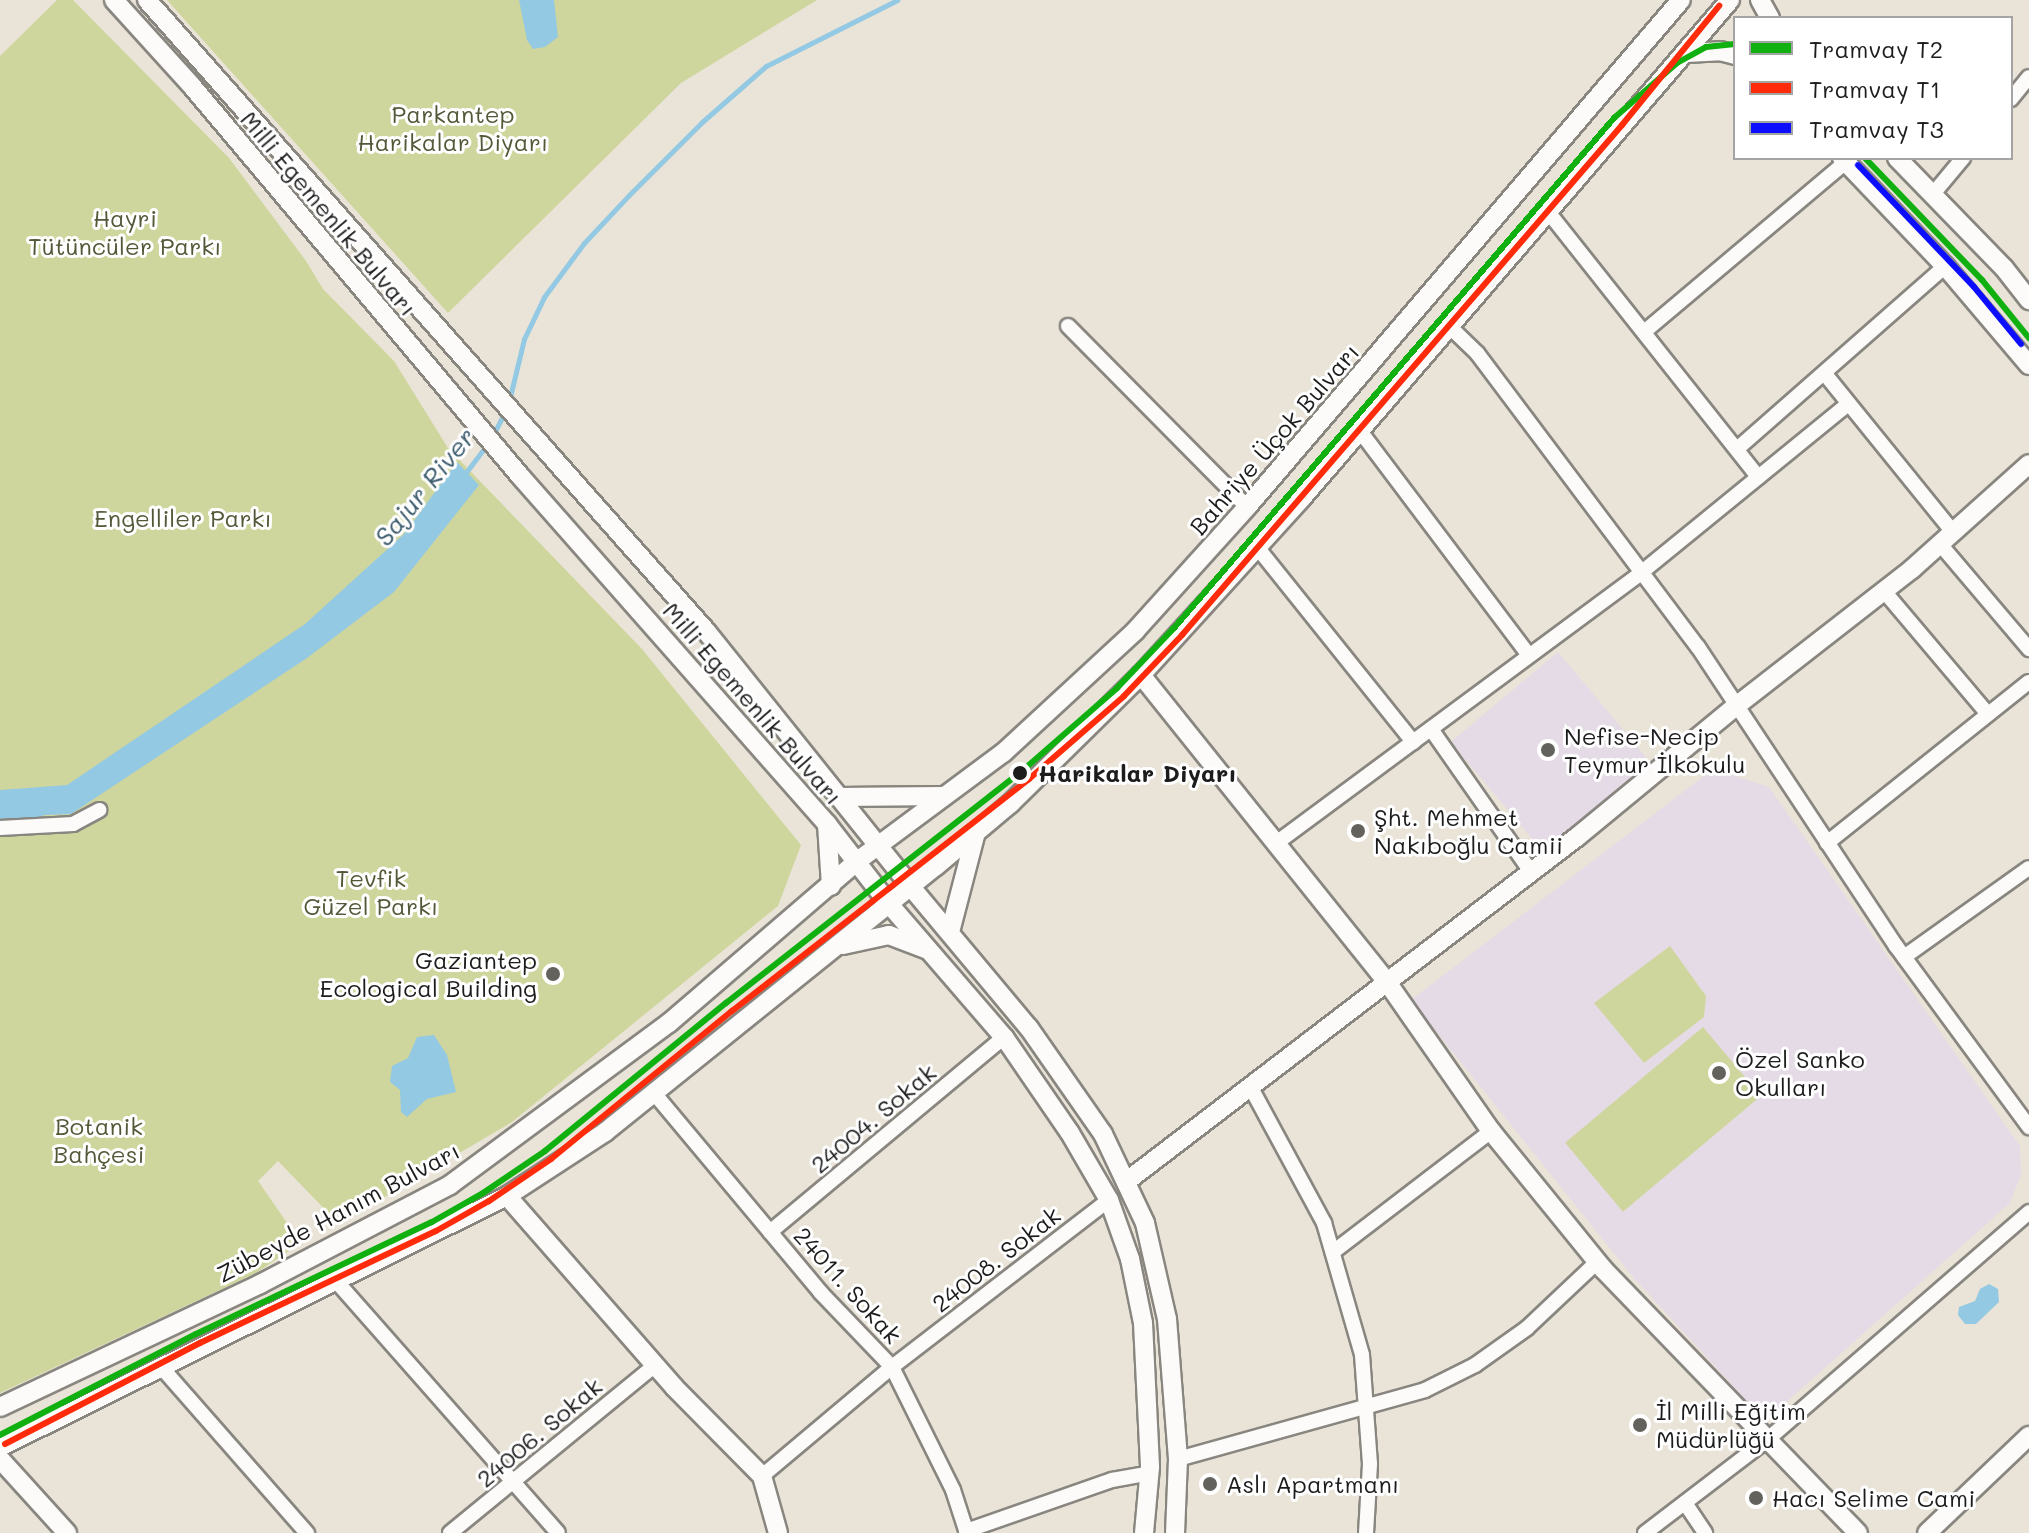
<!DOCTYPE html>
<html>
<head>
<meta charset="utf-8">
<style>
  body { margin:0 }
  #map { position:relative; width:2029px; height:1533px; overflow:hidden; background:#e9e4d7; font-family:Mali,sans-serif }
  div>[style] { position:absolute }
  .built>* { inset:0; background:#e5dbe6; transform-origin:0 0 }
  .green>* { inset:0; background:#cfd69d; transform-origin:0 0 }
  .water>* { inset:0; background:#93c9e3 }
  .stream>* { height:5px; margin:-2.5px; padding:0 2.5px; transform-origin:2.5px; border-radius:2.5px; background:#93c9e3 }
  .roads { filter:drop-shadow(2px 0 #898680) drop-shadow(-2px 0 #898680) drop-shadow(0 2px #898680) drop-shadow(0 -2px #898680) }
  .street>* { height:14px; margin:-7px; padding:0 7px; transform-origin:7px; border-radius:7px; background:#fcfbf9 }
  .secondary>* { height:18px; margin:-9px; padding:0 9px; transform-origin:9px; border-radius:9px; background:#fcfbf9 }
  .tram-1>* { height:6px; margin:-3px; padding:0 3px; transform-origin:3px; border-radius:3px; background:#0fb00f }
  .tram-2>* { height:6px; margin:-3px; padding:0 3px; transform-origin:3px; border-radius:3px; background:#ff2b0a }
  .tram-3>* { height:6px; margin:-3px; padding:0 3px; transform-origin:3px; border-radius:3px; background:#0d0dff }
  .dots>* { width:22px; height:22px; translate:-50% -50%; box-sizing:border-box; border:4px solid #fff; border-radius:50% }
  span { translate:-50% -50%; white-space:nowrap; text-align:center; line-height:1.15; -webkit-text-stroke:6px #fff; paint-order:stroke }
  .park-label { font-size:24px; color:#535938 }
  .street-label { font-size:24px; color:#1c1c1c }
  .poi-label { font-size:24px; color:#1c1c1c }
  .left { translate:0 -50%; text-align:left }
  .right { translate:-100% -50%; text-align:right }
  .stop-label { font-size:24px; color:#1c1c1c; font-weight:700 }
  .water-label { font-size:26px; color:#3d5c6e; font-style:italic }
  .legend { position:absolute; left:1733px; top:16px; width:280px; height:144px; box-sizing:border-box; background:#fff; border:2px solid #a4a4a4; margin:0; padding:10px 14px; list-style:none; font-size:24px; color:#1c1c1c }
  .legend li { display:flex; align-items:center; gap:16px; height:40px }
  .legend b { width:40px; border:2px solid #a4a4a4 }
</style>
</head>
<body>
<div id="map">
  <div class="built">
    <i style="left:1558px;top:652px;width:143px;height:140px;rotate:50deg"></i>
    <i style="clip-path:polygon(1713px 769px,1769px 787px,2020px 1146px,2021px 1175px,2010px 1203px,1765px 1421px,1633px 1277px,1411px 1000px)"></i>
  </div>
  <div class="green">
    <i style="clip-path:polygon(57px 0,73px 0,229px 158px,306px 261px,323px 289px,394px 361px,448px 448px,642px 649px,801px 845px,778px 906px,512px 1122px,339px 1224px,278px 1161px,258px 1181px,301px 1243px,256px 1273px,0 1393px,0 56px)"></i>
    <i style="clip-path:polygon(167px 0,817px 0,681px 83px,448px 313px)"></i>
    <i style="clip-path:polygon(1670px 946px,1706px 996px,1704px 1017px,1644px 1063px,1594px 1003px)"></i>
    <i style="left:1703px;top:1027px;width:90px;height:180px;rotate:50deg"></i>
  </div>
  <div class="water">
    <i style="clip-path:polygon(519px 0,554px 0,558px 37px,545px 47px,533px 49px,527px 40px)"></i>
    <i style="clip-path:polygon(457px 462px,479px 485px,394px 592px,307px 658px,71px 814px,0 817px,0 790px,67px 785px,305px 624px,404px 534px)"></i>
    <i style="clip-path:polygon(434px 1035px,447px 1055px,456px 1092px,427px 1099px,407px 1117px,401px 1112px,400px 1090px,390px 1082px,392px 1066px,408px 1058px,417px 1037px)"></i>
    <i style="clip-path:polygon(1989px 1284px,1998px 1289px,1999px 1302px,1976px 1324px,1965px 1324px,1958px 1315px,1959px 1307px,1975px 1301px,1980px 1289px)"></i>
  </div>
  <div class="stream">
    <i style="left:509px;top:401px;width:64px;rotate:-76.4deg"></i>
    <i style="left:524px;top:339px;width:47px;rotate:-64.5deg"></i>
    <i style="left:544px;top:297px;width:67px;rotate:-53.5deg"></i>
    <i style="left:584px;top:243px;width:66px;rotate:-46.8deg"></i>
    <i style="left:629px;top:195px;width:103px;rotate:-45deg"></i>
    <i style="left:702px;top:122px;width:85px;rotate:-41.2deg"></i>
    <i style="left:766px;top:66px;width:147px;rotate:-26.7deg"></i>
    <i style="left:492px;top:437px;width:30px;rotate:-63deg"></i>
    <i style="left:464px;top:475px;width:38px;rotate:-53deg"></i>
    <i style="left:0;top:818px;width:40px;rotate:-4.3deg"></i>
  </div>
  <div class="roads">
    <div class="street">
      <i style="left:2011px;top:99px;width:28px;rotate:-51deg"></i>
      <i style="left:1933px;top:194px;width:47px;rotate:-50.2deg"></i>
      <i style="left:1549px;top:213px;width:337px;rotate:51.6deg"></i>
      <i style="left:1068px;top:326px;width:255px;rotate:45.3deg"></i>
      <i style="left:1450px;top:327px;width:37px;rotate:44deg"></i>
      <i style="left:1477px;top:353px;width:368px;rotate:53.1deg"></i>
      <i style="left:1698px;top:647px;width:359px;rotate:56.5deg"></i>
      <i style="left:1896px;top:946px;width:225px;rotate:53.7deg"></i>
      <i style="left:1644px;top:332px;width:264px;rotate:-40.1deg"></i>
      <i style="left:1825px;top:374px;width:203px;rotate:51deg"></i>
      <i style="left:1360px;top:431px;width:281px;rotate:53deg"></i>
      <i style="left:1737px;top:449px;width:277px;rotate:-41.3deg"></i>
      <i style="left:1940px;top:544px;width:138px;rotate:49.7deg"></i>
      <i style="left:1257px;top:547px;width:250px;rotate:51.3deg"></i>
      <i style="left:1884px;top:591px;width:161px;rotate:49.8deg"></i>
      <i style="left:1431px;top:729px;width:174px;rotate:55deg"></i>
      <i style="left:0;top:828px;width:73px;rotate:-3.1deg"></i>
      <i style="left:73px;top:824px;width:30px;rotate:-28deg"></i>
      <i style="left:1827px;top:843px;width:258px;rotate:-38.6deg"></i>
      <i style="left:1275px;top:844px;width:457px;rotate:-36.5deg"></i>
      <i style="left:1642px;top:572px;width:266px;rotate:-39.2deg"></i>
      <i style="left:1904px;top:957px;width:153px;rotate:-35.5deg"></i>
      <i style="left:1250px;top:1086px;width:156px;rotate:61.6deg"></i>
      <i style="left:1324px;top:1223px;width:137px;rotate:73.9deg"></i>
      <i style="left:1362px;top:1355px;width:109px;rotate:85.8deg"></i>
      <i style="left:1370px;top:1464px;width:69px;rotate:93.3deg"></i>
      <i style="left:654px;top:1093px;width:261px;rotate:50.1deg"></i>
      <i style="left:821px;top:1293px;width:103px;rotate:46.2deg"></i>
      <i style="left:892px;top:1367px;width:137px;rotate:63.6deg"></i>
      <i style="left:953px;top:1490px;width:45px;rotate:72deg"></i>
      <i style="left:770px;top:1232px;width:305px;rotate:-39.8deg"></i>
      <i style="left:1333px;top:1252px;width:199px;rotate:-37.4deg"></i>
      <i style="left:337px;top:1282px;width:334px;rotate:48.6deg"></i>
      <i style="left:162px;top:1368px;width:220px;rotate:48.7deg"></i>
      <i style="left:1178px;top:1459px;width:256px;rotate:-15.6deg"></i>
      <i style="left:1425px;top:1390px;width:56px;rotate:-26.6deg"></i>
      <i style="left:1475px;top:1365px;width:64px;rotate:-35.4deg"></i>
      <i style="left:1527px;top:1328px;width:96px;rotate:-43.3deg"></i>
      <i style="left:762px;top:1476px;width:170px;rotate:-40deg"></i>
      <i style="left:892px;top:1367px;width:274px;rotate:-37.6deg"></i>
      <i style="left:1685px;top:1503px;width:36px;rotate:56deg"></i>
      <i style="left:966px;top:1531px;width:155px;rotate:-19.3deg"></i>
      <i style="left:1112px;top:1480px;width:39px;rotate:-10deg"></i>
      <i style="left:450px;top:1533px;width:265px;rotate:-39.3deg"></i>
      <i style="left:1645px;top:1533px;width:155px;rotate:-37.4deg"></i>
      <i style="left:1768px;top:1439px;width:346px;rotate:-41deg"></i>
    </div>
    <div class="secondary">
      <i style="left:114px;top:0;width:115px;rotate:47.8deg"></i>
      <i style="left:191px;top:85px;width:512px;rotate:49.91deg"></i>
      <i style="left:521px;top:477px;width:463px;rotate:48.6deg"></i>
      <i style="left:827px;top:824px;width:101px;rotate:52.2deg"></i>
      <i style="left:889px;top:904px;width:176px;rotate:49.2deg"></i>
      <i style="left:1004px;top:1037px;width:116px;rotate:55.5deg"></i>
      <i style="left:1070px;top:1133px;width:78px;rotate:59.8deg"></i>
      <i style="left:1109px;top:1200px;width:63px;rotate:70.4deg"></i>
      <i style="left:1130px;top:1259px;width:65px;rotate:78.5deg"></i>
      <i style="left:1143px;top:1323px;width:144px;rotate:87.2deg"></i>
      <i style="left:1150px;top:1467px;width:66px;rotate:95.2deg"></i>
      <i style="left:147px;top:0;width:843px;rotate:48.46deg"></i>
      <i style="left:706px;top:631px;width:328px;rotate:51.3deg"></i>
      <i style="left:911px;top:887px;width:184px;rotate:50.1deg"></i>
      <i style="left:1029px;top:1028px;width:129px;rotate:55.1deg"></i>
      <i style="left:1103px;top:1134px;width:98px;rotate:64.7deg"></i>
      <i style="left:1145px;top:1223px;width:98px;rotate:77.1deg"></i>
      <i style="left:1167px;top:1319px;width:140px;rotate:85.5deg"></i>
      <i style="left:1178px;top:1459px;width:74px;rotate:92.3deg"></i>
      <i style="left:1760px;top:0;width:21px;rotate:61deg"></i>
      <i style="left:1686px;top:53px;width:34px;rotate:-3deg"></i>
      <i style="left:1720px;top:51px;width:16px;rotate:15deg"></i>
      <i style="left:1842px;top:158px;width:149px;rotate:46.4deg"></i>
      <i style="left:1945px;top:266px;width:130px;rotate:49.7deg"></i>
      <i style="left:1897px;top:158px;width:153px;rotate:45.8deg"></i>
      <i style="left:2004px;top:268px;width:41px;rotate:52deg"></i>
      <i style="left:1141px;top:675px;width:393px;rotate:51.3deg"></i>
      <i style="left:1387px;top:982px;width:182px;rotate:55.1deg"></i>
      <i style="left:1491px;top:1131px;width:178px;rotate:50.9deg"></i>
      <i style="left:1603px;top:1269px;width:367px;rotate:46deg"></i>
      <i style="left:839px;top:797px;width:105px;rotate:-0.5deg"></i>
      <i style="left:827px;top:824px;width:62px;rotate:86.3deg"></i>
      <i style="left:950px;top:932px;width:103px;rotate:-75.4deg"></i>
      <i style="left:843px;top:945px;width:47px;rotate:-12.3deg"></i>
      <i style="left:889px;top:935px;width:40px;rotate:21deg"></i>
      <i style="left:1127px;top:1181px;width:566px;rotate:-37.4deg"></i>
      <i style="left:1577px;top:837px;width:206px;rotate:-39.5deg"></i>
      <i style="left:1736px;top:706px;width:223px;rotate:-37.9deg"></i>
      <i style="left:1912px;top:569px;width:157px;rotate:-41.9deg"></i>
      <i style="left:507px;top:1196px;width:254px;rotate:48.8deg"></i>
      <i style="left:674px;top:1387px;width:125px;rotate:45.3deg"></i>
      <i style="left:762px;top:1476px;width:59px;rotate:74.3deg"></i>
      <i style="left:0;top:1407px;width:288px;rotate:-25.3deg"></i>
      <i style="left:260px;top:1284px;width:214px;rotate:-27.5deg"></i>
      <i style="left:450px;top:1185px;width:272px;rotate:-36.5deg"></i>
      <i style="left:669px;top:1023px;width:247px;rotate:-40.7deg"></i>
      <i style="left:856px;top:862px;width:183px;rotate:-36.6deg"></i>
      <i style="left:1003px;top:753px;width:180px;rotate:-42.7deg"></i>
      <i style="left:1135px;top:631px;width:167px;rotate:-47.9deg"></i>
      <i style="left:1247px;top:507px;width:667px;rotate:-49.44deg"></i>
      <i style="left:0;top:1447px;width:566px;rotate:-26.34deg"></i>
      <i style="left:507px;top:1196px;width:117px;rotate:-33.1deg"></i>
      <i style="left:605px;top:1132px;width:425px;rotate:-38.8deg"></i>
      <i style="left:936px;top:866px;width:97px;rotate:-40deg"></i>
      <i style="left:1010px;top:804px;width:184px;rotate:-44.6deg"></i>
      <i style="left:1141px;top:675px;width:238px;rotate:-47.7deg"></i>
      <i style="left:1301px;top:499px;width:658px;rotate:-49.31deg"></i>
      <i style="left:0;top:1459px;width:100px;rotate:47.8deg"></i>
      <i style="left:1927px;top:1533px;width:141px;rotate:-43.6deg"></i>
    </div>
  </div>
  <div class="tram-1">
    <i style="left:1865px;top:158px;width:169px;rotate:46.2deg"></i>
    <i style="left:1982px;top:280px;width:75px;rotate:51deg"></i>
    <i style="left:0;top:1435px;width:220px;rotate:-27.3deg"></i>
    <i style="left:196px;top:1334px;width:261px;rotate:-25.4deg"></i>
    <i style="left:432px;top:1222px;width:59px;rotate:-29.6deg"></i>
    <i style="left:483px;top:1193px;width:75px;rotate:-34.1deg"></i>
    <i style="left:545px;top:1151px;width:234px;rotate:-39.3deg"></i>
    <i style="left:726px;top:1003px;width:376px;rotate:-38.1deg"></i>
    <i style="left:1022px;top:771px;width:126px;rotate:-41.1deg"></i>
    <i style="left:1117px;top:688px;width:83px;rotate:-46.5deg"></i>
    <i style="left:1174px;top:628px;width:674px;rotate:-49.21deg"></i>
    <i style="left:1614px;top:118px;width:84px;rotate:-41.1deg"></i>
    <i style="left:1677px;top:63px;width:33px;rotate:-29deg"></i>
    <i style="left:1706px;top:47px;width:29px;rotate:-6deg"></i>
  </div>
  <div class="tram-2">
    <i style="left:5px;top:1444px;width:220px;rotate:-27.4deg"></i>
    <i style="left:200px;top:1343px;width:261px;rotate:-25.4deg"></i>
    <i style="left:436px;top:1231px;width:61px;rotate:-29.5deg"></i>
    <i style="left:489px;top:1201px;width:75px;rotate:-34.1deg"></i>
    <i style="left:551px;top:1159px;width:234px;rotate:-39.3deg"></i>
    <i style="left:732px;top:1011px;width:377px;rotate:-38deg"></i>
    <i style="left:1029px;top:779px;width:126px;rotate:-41.1deg"></i>
    <i style="left:1124px;top:696px;width:84px;rotate:-46.4deg"></i>
    <i style="left:1182px;top:635px;width:674px;rotate:-49.21deg"></i>
    <i style="left:1622px;top:125px;width:154px;rotate:-50.8deg"></i>
  </div>
  <div class="tram-3">
    <i style="left:1858px;top:165px;width:168px;rotate:46.4deg"></i>
    <i style="left:1974px;top:287px;width:74px;rotate:50.5deg"></i>
  </div>
  <div class="dots">
    <i style="left:1548px;top:750px;background:#64625d"></i>
    <i style="left:1020px;top:773px;background:#1c1c1c"></i>
    <i style="left:1358px;top:831px;background:#64625d"></i>
    <i style="left:553px;top:974px;background:#64625d"></i>
    <i style="left:1719px;top:1073px;background:#64625d"></i>
    <i style="left:1640px;top:1425px;background:#64625d"></i>
    <i style="left:1210px;top:1484px;background:#64625d"></i>
    <i style="left:1756px;top:1498px;background:#64625d"></i>
  </div>
  <div class="park-label">
    <span style="left:453px;top:128px">Parkantep<br>Harikalar Diyarı</span>
    <span style="left:125px;top:232px">Hayri<br>Tütüncüler Parkı</span>
    <span style="left:183px;top:518px">Engelliler Parkı</span>
    <span style="left:371px;top:892px">Tevfik<br>Güzel Parkı</span>
    <span style="left:99px;top:1140px">Botanik<br>Bahçesi</span>
  </div>
  <div class="street-label">
    <span style="left:329px;top:213px;rotate:50deg">Milli Egemenlik Bulvarı</span>
    <span style="left:1274px;top:439px;rotate:-49deg">Bahriye Üçok Bulvarı</span>
    <span style="left:753px;top:703px;rotate:49deg">Milli Egemenlik Bulvarı</span>
    <span style="left:873px;top:1118px;rotate:-40deg">24004. Sokak</span>
    <span style="left:338px;top:1212px;rotate:-28deg">Zübeyde Hanım Bulvarı</span>
    <span style="left:996px;top:1259px;rotate:-38deg">24008. Sokak</span>
    <span style="left:848px;top:1285px;rotate:48deg">24011. Sokak</span>
    <span style="left:539px;top:1432px;rotate:-40deg">24006. Sokak</span>
  </div>
  <div class="poi-label">
    <span class="left" style="left:1564px;top:750px">Nefise-Necip<br>Teymur İlkokulu</span>
    <span class="left" style="left:1374px;top:831px">Şht. Mehmet<br>Nakıboğlu Camii</span>
    <span class="right" style="left:537px;top:974px">Gaziantep<br>Ecological Building</span>
    <span class="left" style="left:1735px;top:1073px">Özel Sanko<br>Okulları</span>
    <span class="left" style="left:1656px;top:1425px">İl Milli Eğitim<br>Müdürlüğü</span>
    <span class="left" style="left:1226px;top:1484px">Aslı Apartmanı</span>
    <span class="left" style="left:1772px;top:1498px">Hacı Selime Cami</span>
  </div>
  <div class="stop-label">
    <span class="left" style="left:1038px;top:773px">Harikalar Diyarı</span>
  </div>
  <div class="water-label">
    <span style="left:425px;top:487px;rotate:-51deg">Sajur River</span>
  </div>
  <ul class="legend">
  <li><b style="height:10px;background:#0fb00f"></b>Tramvay T2</li>
  <li><b style="height:10px;background:#ff2b0a"></b>Tramvay T1</li>
  <li><b style="height:10px;background:#0d0dff"></b>Tramvay T3</li>
  </ul>
</div>
</body>
</html>
